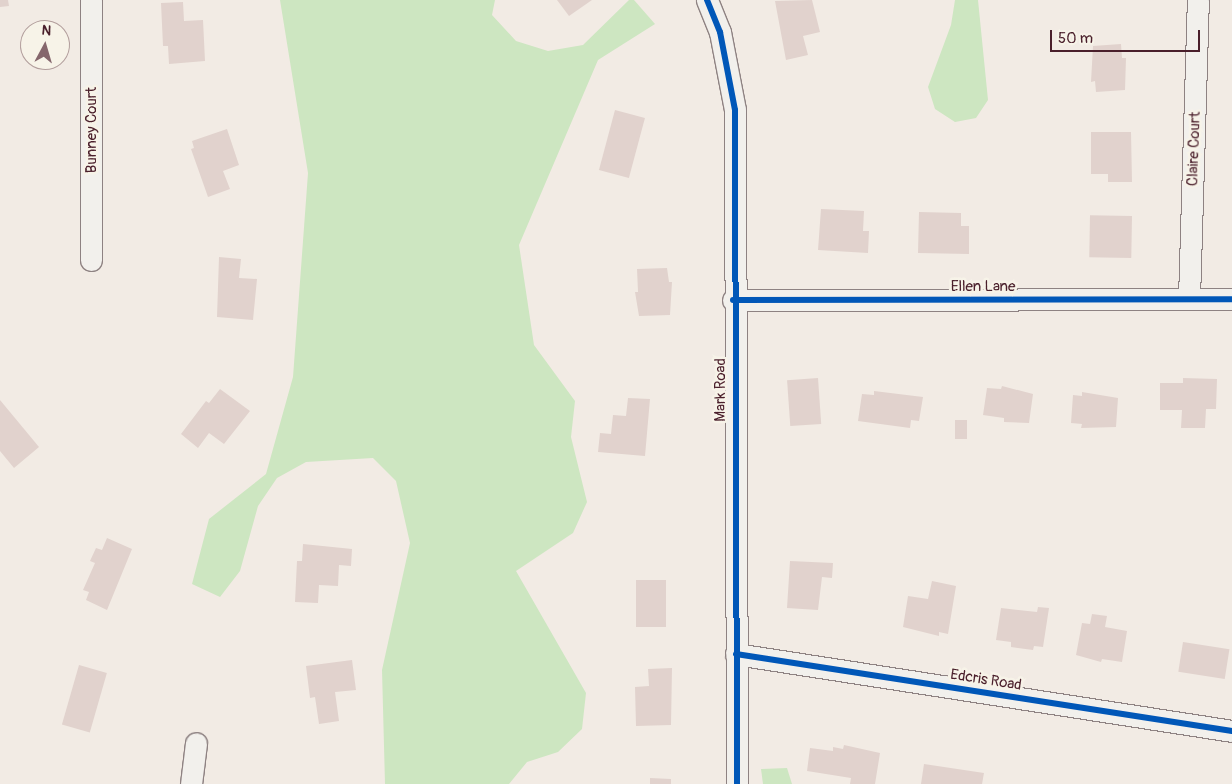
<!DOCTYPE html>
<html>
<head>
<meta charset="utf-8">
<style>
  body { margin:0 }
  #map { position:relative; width:1232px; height:784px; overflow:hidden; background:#f2ebe4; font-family:Pangolin,sans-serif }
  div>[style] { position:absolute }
  .green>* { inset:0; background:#cde6c1 }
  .building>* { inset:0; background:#e1d2cd; transform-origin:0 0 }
  .roads { filter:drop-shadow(1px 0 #8e8282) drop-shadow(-1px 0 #8e8282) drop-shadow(0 1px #8e8282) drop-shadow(0 -1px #8e8282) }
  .minor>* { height:21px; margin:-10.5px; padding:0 10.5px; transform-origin:10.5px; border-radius:10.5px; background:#f2f0ec }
  .cycleway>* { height:6px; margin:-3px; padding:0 3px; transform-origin:3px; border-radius:3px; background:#0057b8 }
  span { translate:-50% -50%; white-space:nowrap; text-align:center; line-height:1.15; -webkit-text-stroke:5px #f7f3e8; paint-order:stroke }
  .street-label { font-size:15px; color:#4a1f2b }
  .north { position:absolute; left:20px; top:20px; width:50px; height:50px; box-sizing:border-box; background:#f7f3e8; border:1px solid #b29e9c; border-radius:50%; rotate:6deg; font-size:14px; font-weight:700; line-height:20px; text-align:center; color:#4a1f2b }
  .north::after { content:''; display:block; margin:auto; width:18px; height:22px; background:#85666c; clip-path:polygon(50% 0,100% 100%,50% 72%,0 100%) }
  .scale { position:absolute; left:1050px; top:30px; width:150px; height:22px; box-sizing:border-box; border:2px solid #4a1f2b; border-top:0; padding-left:6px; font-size:15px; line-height:18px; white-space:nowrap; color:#4a1f2b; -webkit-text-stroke:4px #f7f3e8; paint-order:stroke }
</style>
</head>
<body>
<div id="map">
  <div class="green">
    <i style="clip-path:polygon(280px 0,495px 0,492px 15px,516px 41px,548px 51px,583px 45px,629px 0,634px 0,655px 24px,598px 60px,519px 245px,534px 345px,575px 401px,571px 437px,587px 502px,573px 533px,516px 571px,586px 693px,582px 729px,558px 752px,527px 762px,509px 784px,385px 784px,382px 670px,410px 543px,396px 481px,373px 458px,306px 462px,277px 478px,258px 506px,240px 571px,220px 597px,192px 584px,209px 519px,266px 474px,293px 377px,308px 173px)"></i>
    <i style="clip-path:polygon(955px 0,978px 0,988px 100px,976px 118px,955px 122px,935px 109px,928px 87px,951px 25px)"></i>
    <i style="clip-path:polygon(787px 768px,792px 784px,763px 784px,761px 769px)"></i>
  </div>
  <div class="building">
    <i style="clip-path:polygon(0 0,8px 0,9px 6px,0 7px)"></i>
    <i style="clip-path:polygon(557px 0,592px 0,569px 16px)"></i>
    <i style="clip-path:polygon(812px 0,820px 32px,803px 36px,808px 55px,786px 60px,775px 1px)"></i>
    <i style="clip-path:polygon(183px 2px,184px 21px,203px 20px,205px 61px,169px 64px,168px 46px,163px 46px,161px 3px)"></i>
    <i style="clip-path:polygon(1121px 44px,1122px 58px,1126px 58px,1125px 90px,1096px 92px,1095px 81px,1091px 82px,1093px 46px)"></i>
    <i style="left:615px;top:110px;width:31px;height:62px;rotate:15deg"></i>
    <i style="clip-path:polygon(227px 129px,239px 165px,223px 171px,230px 189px,208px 197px,191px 149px,194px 148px,192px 141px)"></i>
    <i style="clip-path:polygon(1091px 132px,1131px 132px,1132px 182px,1108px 182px,1108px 174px,1091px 174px)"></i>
    <i style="clip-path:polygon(821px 209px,864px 211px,863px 231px,869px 231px,868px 253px,818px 250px)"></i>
    <i style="clip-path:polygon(919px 212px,961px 213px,961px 226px,969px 226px,969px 254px,918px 253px)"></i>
    <i style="left:1132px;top:216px;width:42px;height:42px;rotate:91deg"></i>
    <i style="clip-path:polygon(219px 257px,241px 259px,239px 278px,257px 279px,253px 320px,217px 317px)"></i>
    <i style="clip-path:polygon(667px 268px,669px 282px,672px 282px,670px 315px,639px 316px,635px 292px,638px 292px,637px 269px)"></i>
    <i style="left:818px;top:378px;width:46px;height:31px;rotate:86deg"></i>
    <i style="clip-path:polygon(1183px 378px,1217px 379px,1216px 409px,1206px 409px,1205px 428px,1181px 428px,1182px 410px,1160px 410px,1160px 383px,1183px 383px)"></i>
    <i style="clip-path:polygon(1002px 386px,1033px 394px,1029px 423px,1004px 422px,1004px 418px,983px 415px,987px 388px,1001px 389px)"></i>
    <i style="clip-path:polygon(220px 389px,250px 411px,224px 444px,209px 433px,198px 448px,181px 434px,206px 401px,209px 403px)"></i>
    <i style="clip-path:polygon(874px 391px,923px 397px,919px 421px,911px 420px,910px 428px,858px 421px,862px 394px,874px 395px)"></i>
    <i style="clip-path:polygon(1082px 392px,1118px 398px,1116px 427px,1081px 428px,1082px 424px,1071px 423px,1073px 395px,1082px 396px)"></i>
    <i style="clip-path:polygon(628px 398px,650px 399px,645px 456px,598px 452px,600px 433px,611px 434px,613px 415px,626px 416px)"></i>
    <i style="clip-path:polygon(0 400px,39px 447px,14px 468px,0 451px)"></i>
    <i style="left:955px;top:420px;width:12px;height:19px"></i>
    <i style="clip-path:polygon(107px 538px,132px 549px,107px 610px,86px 600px,89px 592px,83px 590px,95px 563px,90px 561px,96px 548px,102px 550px)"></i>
    <i style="clip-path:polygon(303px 544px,352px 549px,351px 566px,339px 565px,338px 586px,319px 585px,318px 603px,295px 602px,297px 561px,302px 561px)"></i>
    <i style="clip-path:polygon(790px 561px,833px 563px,832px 578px,822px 577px,818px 610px,787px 608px)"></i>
    <i style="left:636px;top:580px;width:30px;height:47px"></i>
    <i style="clip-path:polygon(932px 581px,956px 586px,948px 634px,939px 632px,939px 636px,903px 627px,908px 596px,928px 599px)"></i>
    <i style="clip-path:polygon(1038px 607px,1049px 608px,1043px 647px,1034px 646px,1033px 650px,1011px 647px,1011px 642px,996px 640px,1001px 608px,1037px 612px)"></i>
    <i style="clip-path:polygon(1092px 614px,1107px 616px,1105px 627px,1127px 631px,1122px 662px,1102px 659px,1101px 662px,1076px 655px,1082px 623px,1090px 624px)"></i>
    <i style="left:1183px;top:642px;width:47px;height:30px;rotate:9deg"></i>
    <i style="clip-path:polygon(352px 660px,356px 690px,335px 692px,339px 721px,319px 724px,315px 697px,310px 698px,306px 666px)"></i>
    <i style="left:79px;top:665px;width:29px;height:62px;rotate:16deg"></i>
    <i style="clip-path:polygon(672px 668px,671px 725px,636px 726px,635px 687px,649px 686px,648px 669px)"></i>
    <i style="clip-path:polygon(844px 745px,880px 753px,875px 784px,850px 784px,851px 778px,807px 771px,810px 748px,833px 751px,833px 747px,843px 749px)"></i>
    <i style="clip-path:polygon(924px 764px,984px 773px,982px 784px,921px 784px)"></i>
    <i style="clip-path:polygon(650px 778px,671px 779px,671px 784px,650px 784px)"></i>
  </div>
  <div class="roads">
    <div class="minor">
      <i style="left:707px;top:0;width:35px;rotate:68deg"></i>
      <i style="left:720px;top:32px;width:79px;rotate:79.1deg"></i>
      <i style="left:735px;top:110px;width:674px;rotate:89.83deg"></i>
      <i style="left:91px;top:260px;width:260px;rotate:-90deg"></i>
      <i style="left:1189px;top:299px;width:299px;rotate:-88.3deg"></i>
      <i style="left:733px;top:300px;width:499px;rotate:-0.1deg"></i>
      <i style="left:736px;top:654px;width:502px;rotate:8.82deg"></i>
      <i style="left:191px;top:784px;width:41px;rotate:-83deg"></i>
    </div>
  </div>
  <div class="cycleway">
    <i style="left:707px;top:0;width:35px;rotate:68deg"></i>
    <i style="left:720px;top:32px;width:79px;rotate:79.1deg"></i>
    <i style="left:735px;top:110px;width:674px;rotate:89.83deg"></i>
    <i style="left:733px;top:300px;width:499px;rotate:-0.1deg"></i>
    <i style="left:736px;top:654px;width:502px;rotate:8.82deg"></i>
  </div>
  <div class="street-label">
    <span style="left:92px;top:130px;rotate:-90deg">Bunney Court</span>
    <span style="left:1194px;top:149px;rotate:-88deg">Claire Court</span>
    <span style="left:983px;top:287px">Ellen Lane</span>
    <span style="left:721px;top:390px;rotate:-90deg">Mark Road</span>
    <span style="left:986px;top:680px;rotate:9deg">Edcris Road</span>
  </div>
  <div class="north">N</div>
  <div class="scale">50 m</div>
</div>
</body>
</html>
